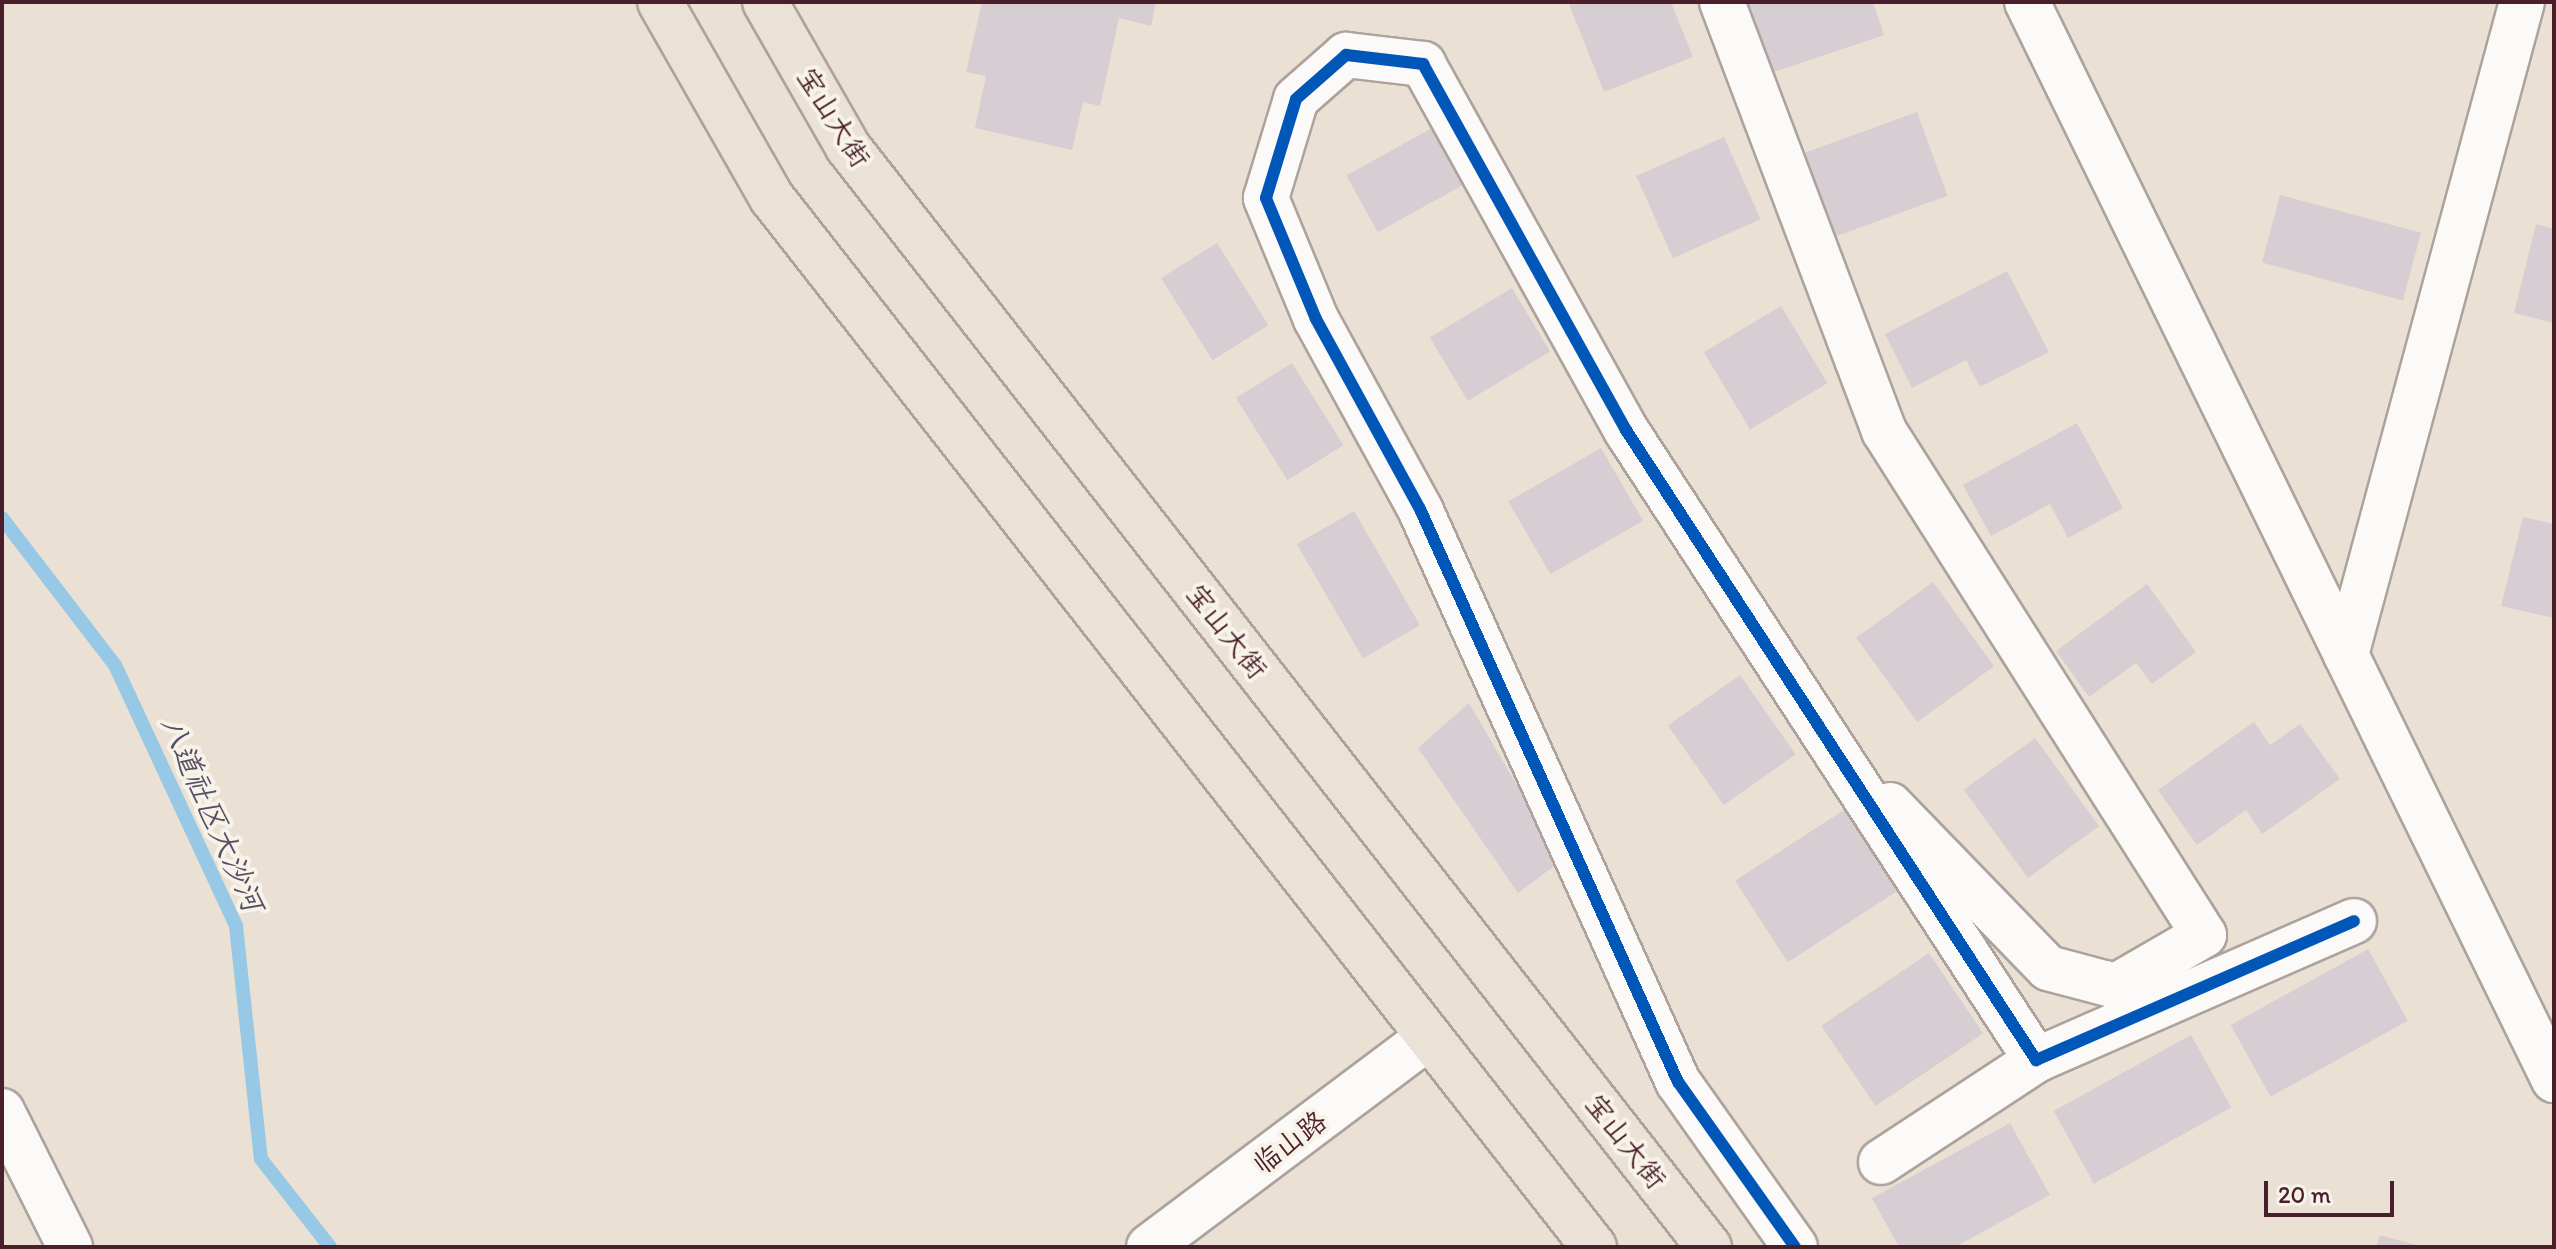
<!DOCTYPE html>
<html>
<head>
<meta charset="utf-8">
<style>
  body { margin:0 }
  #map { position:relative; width:2556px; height:1249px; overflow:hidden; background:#eae1d4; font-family:Itim,"LXGW WenKai TC",sans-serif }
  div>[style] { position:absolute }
  .stream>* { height:14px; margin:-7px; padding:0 7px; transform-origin:7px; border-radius:7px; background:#97c8e6 }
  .building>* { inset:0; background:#d6ced2; transform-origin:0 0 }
  .roads { filter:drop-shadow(2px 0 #ada29c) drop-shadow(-2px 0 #ada29c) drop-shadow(0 2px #ada29c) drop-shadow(0 -2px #ada29c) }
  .minor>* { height:44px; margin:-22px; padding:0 22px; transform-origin:22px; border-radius:22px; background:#fcfaf9 }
  .primary>* { height:44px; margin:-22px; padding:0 22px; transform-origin:22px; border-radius:22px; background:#ebe2d7 }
  .cycleway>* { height:12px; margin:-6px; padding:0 6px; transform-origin:6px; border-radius:6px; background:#0057b8 }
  span { translate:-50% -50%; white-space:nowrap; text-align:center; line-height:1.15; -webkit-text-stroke:8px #f7f3e8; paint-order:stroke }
  .street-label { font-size:28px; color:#4a1f2b }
  .water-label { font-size:30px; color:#574f65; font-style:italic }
  .frame { position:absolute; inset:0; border:4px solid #4a1f2b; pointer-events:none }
  .scale { position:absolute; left:2264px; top:1181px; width:130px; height:36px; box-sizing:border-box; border:4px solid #4a1f2b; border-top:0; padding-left:10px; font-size:24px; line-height:28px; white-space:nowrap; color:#4a1f2b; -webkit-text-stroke:6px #f7f3e8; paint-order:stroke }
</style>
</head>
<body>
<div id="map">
  <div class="stream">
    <i style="left:2px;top:518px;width:185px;rotate:52.5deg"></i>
    <i style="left:115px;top:665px;width:288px;rotate:65.1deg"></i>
    <i style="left:236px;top:926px;width:234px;rotate:83.9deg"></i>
    <i style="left:261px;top:1159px;width:112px;rotate:51.9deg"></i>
  </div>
  <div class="building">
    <i style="clip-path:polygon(982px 2px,1156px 2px,1151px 26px,1119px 18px,1100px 106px,1083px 102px,1072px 150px,975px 128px,986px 76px,966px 72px)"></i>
    <i style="clip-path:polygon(1671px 2px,1693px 57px,1604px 92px,1569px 4px)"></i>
    <i style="clip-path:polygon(1746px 2px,1873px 2px,1884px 35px,1771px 73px)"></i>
    <i style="left:1917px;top:112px;width:89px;height:131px;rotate:70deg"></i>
    <i style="left:1432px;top:128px;width:65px;height:98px;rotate:61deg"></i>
    <i style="left:1724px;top:137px;width:90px;height:96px;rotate:66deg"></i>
    <i style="left:2280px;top:195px;width:146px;height:70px;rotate:15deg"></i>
    <i style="clip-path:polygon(2536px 224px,2554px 229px,2554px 323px,2514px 313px)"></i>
    <i style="left:1217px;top:243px;width:97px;height:66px;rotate:58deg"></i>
    <i style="clip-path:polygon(2007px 271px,2049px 352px,1980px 387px,1966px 360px,1912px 388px,1885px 334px)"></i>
    <i style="left:1512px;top:288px;width:74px;height:96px;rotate:59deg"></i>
    <i style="left:1781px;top:306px;width:90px;height:90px;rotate:59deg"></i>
    <i style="left:1292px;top:363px;width:97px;height:66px;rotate:58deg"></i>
    <i style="clip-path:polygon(2077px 423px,2123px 508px,2068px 538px,2050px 504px,1991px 536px,1963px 485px)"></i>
    <i style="left:1601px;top:448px;width:84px;height:107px;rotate:60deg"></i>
    <i style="left:1354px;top:511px;width:132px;height:66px;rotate:60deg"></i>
    <i style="clip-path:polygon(2523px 517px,2554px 524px,2554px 618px,2501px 606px)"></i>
    <i style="left:1933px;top:582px;width:104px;height:95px;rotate:54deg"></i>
    <i style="clip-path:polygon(2147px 584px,2196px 652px,2152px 684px,2136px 663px,2089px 697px,2056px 651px)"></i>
    <i style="left:1740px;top:675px;width:97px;height:88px;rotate:55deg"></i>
    <i style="clip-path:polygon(1469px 703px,1561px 861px,1518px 893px,1418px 748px)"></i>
    <i style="clip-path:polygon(2254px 722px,2270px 745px,2300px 724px,2340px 779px,2262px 834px,2246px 810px,2197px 845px,2158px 790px)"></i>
    <i style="left:2035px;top:738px;width:109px;height:88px;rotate:54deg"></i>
    <i style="left:1844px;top:810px;width:97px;height:130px;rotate:57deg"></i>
    <i style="left:2368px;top:949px;width:82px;height:157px;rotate:61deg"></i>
    <i style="left:1929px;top:953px;width:97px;height:130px;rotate:56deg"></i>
    <i style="left:2191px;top:1035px;width:83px;height:157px;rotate:61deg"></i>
    <i style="clip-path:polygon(2010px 1123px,2050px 1195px,1955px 1247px,1899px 1247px,1872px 1198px)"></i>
    <i style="clip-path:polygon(2380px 1235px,2420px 1246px,2420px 1247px,2376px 1247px)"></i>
  </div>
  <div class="roads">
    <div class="minor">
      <i style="left:1722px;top:2px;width:459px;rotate:69.3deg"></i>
      <i style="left:1884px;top:431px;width:597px;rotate:57.59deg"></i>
      <i style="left:2204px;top:935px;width:102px;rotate:149.9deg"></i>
      <i style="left:2116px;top:986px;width:70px;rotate:-165.2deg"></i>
      <i style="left:2048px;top:968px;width:227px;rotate:-134.1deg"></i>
      <i style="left:2027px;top:2px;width:1200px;rotate:63.95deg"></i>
      <i style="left:2346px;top:655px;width:676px;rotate:-74.92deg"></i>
      <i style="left:2px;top:1111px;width:152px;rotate:63.4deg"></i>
      <i style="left:1881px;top:1162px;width:186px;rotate:-33.3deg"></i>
      <i style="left:1149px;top:1247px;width:350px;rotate:-36.9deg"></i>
      <i style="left:1795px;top:1247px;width:202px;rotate:-125.3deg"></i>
      <i style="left:1678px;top:1082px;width:628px;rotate:-114.24deg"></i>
      <i style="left:1420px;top:509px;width:217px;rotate:-118.7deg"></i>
      <i style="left:1316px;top:319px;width:131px;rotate:-112.5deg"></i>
      <i style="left:1266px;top:198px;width:103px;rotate:-73.1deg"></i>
      <i style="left:1296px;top:99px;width:67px;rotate:-41.3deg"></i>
      <i style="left:1346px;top:55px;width:78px;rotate:6.7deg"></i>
      <i style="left:1423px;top:64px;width:419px;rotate:61deg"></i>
      <i style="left:1626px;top:430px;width:752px;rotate:56.94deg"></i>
      <i style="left:2036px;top:1060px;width:347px;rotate:-23.6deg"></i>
    </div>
    <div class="primary">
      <i style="left:660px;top:2px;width:226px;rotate:60.3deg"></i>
      <i style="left:772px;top:198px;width:1333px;rotate:51.92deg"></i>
      <i style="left:765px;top:2px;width:167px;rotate:60.2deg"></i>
      <i style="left:848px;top:147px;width:1397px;rotate:51.95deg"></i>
    </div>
  </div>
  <div class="cycleway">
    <i style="left:1795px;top:1247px;width:202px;rotate:-125.3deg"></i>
    <i style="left:1678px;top:1082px;width:628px;rotate:-114.24deg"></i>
    <i style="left:1420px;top:509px;width:217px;rotate:-118.7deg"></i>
    <i style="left:1316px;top:319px;width:131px;rotate:-112.5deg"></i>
    <i style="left:1266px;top:198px;width:103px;rotate:-73.1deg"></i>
    <i style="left:1296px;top:99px;width:67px;rotate:-41.3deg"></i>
    <i style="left:1346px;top:55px;width:78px;rotate:6.7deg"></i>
    <i style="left:1423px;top:64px;width:419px;rotate:61deg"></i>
    <i style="left:1626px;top:430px;width:752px;rotate:56.94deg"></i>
    <i style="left:2036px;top:1060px;width:347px;rotate:-23.6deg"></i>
  </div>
  <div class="street-label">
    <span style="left:834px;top:117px;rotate:58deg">宝山大街</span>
    <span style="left:1227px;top:631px;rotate:52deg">宝山大街</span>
    <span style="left:1626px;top:1141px;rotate:52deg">宝山大街</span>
    <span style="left:1289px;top:1142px;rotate:-37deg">临山路</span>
  </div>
  <div class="water-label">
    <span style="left:212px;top:814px;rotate:66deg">八道社区大沙河</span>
  </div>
  <div class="frame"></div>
  <div class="scale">20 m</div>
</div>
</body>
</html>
